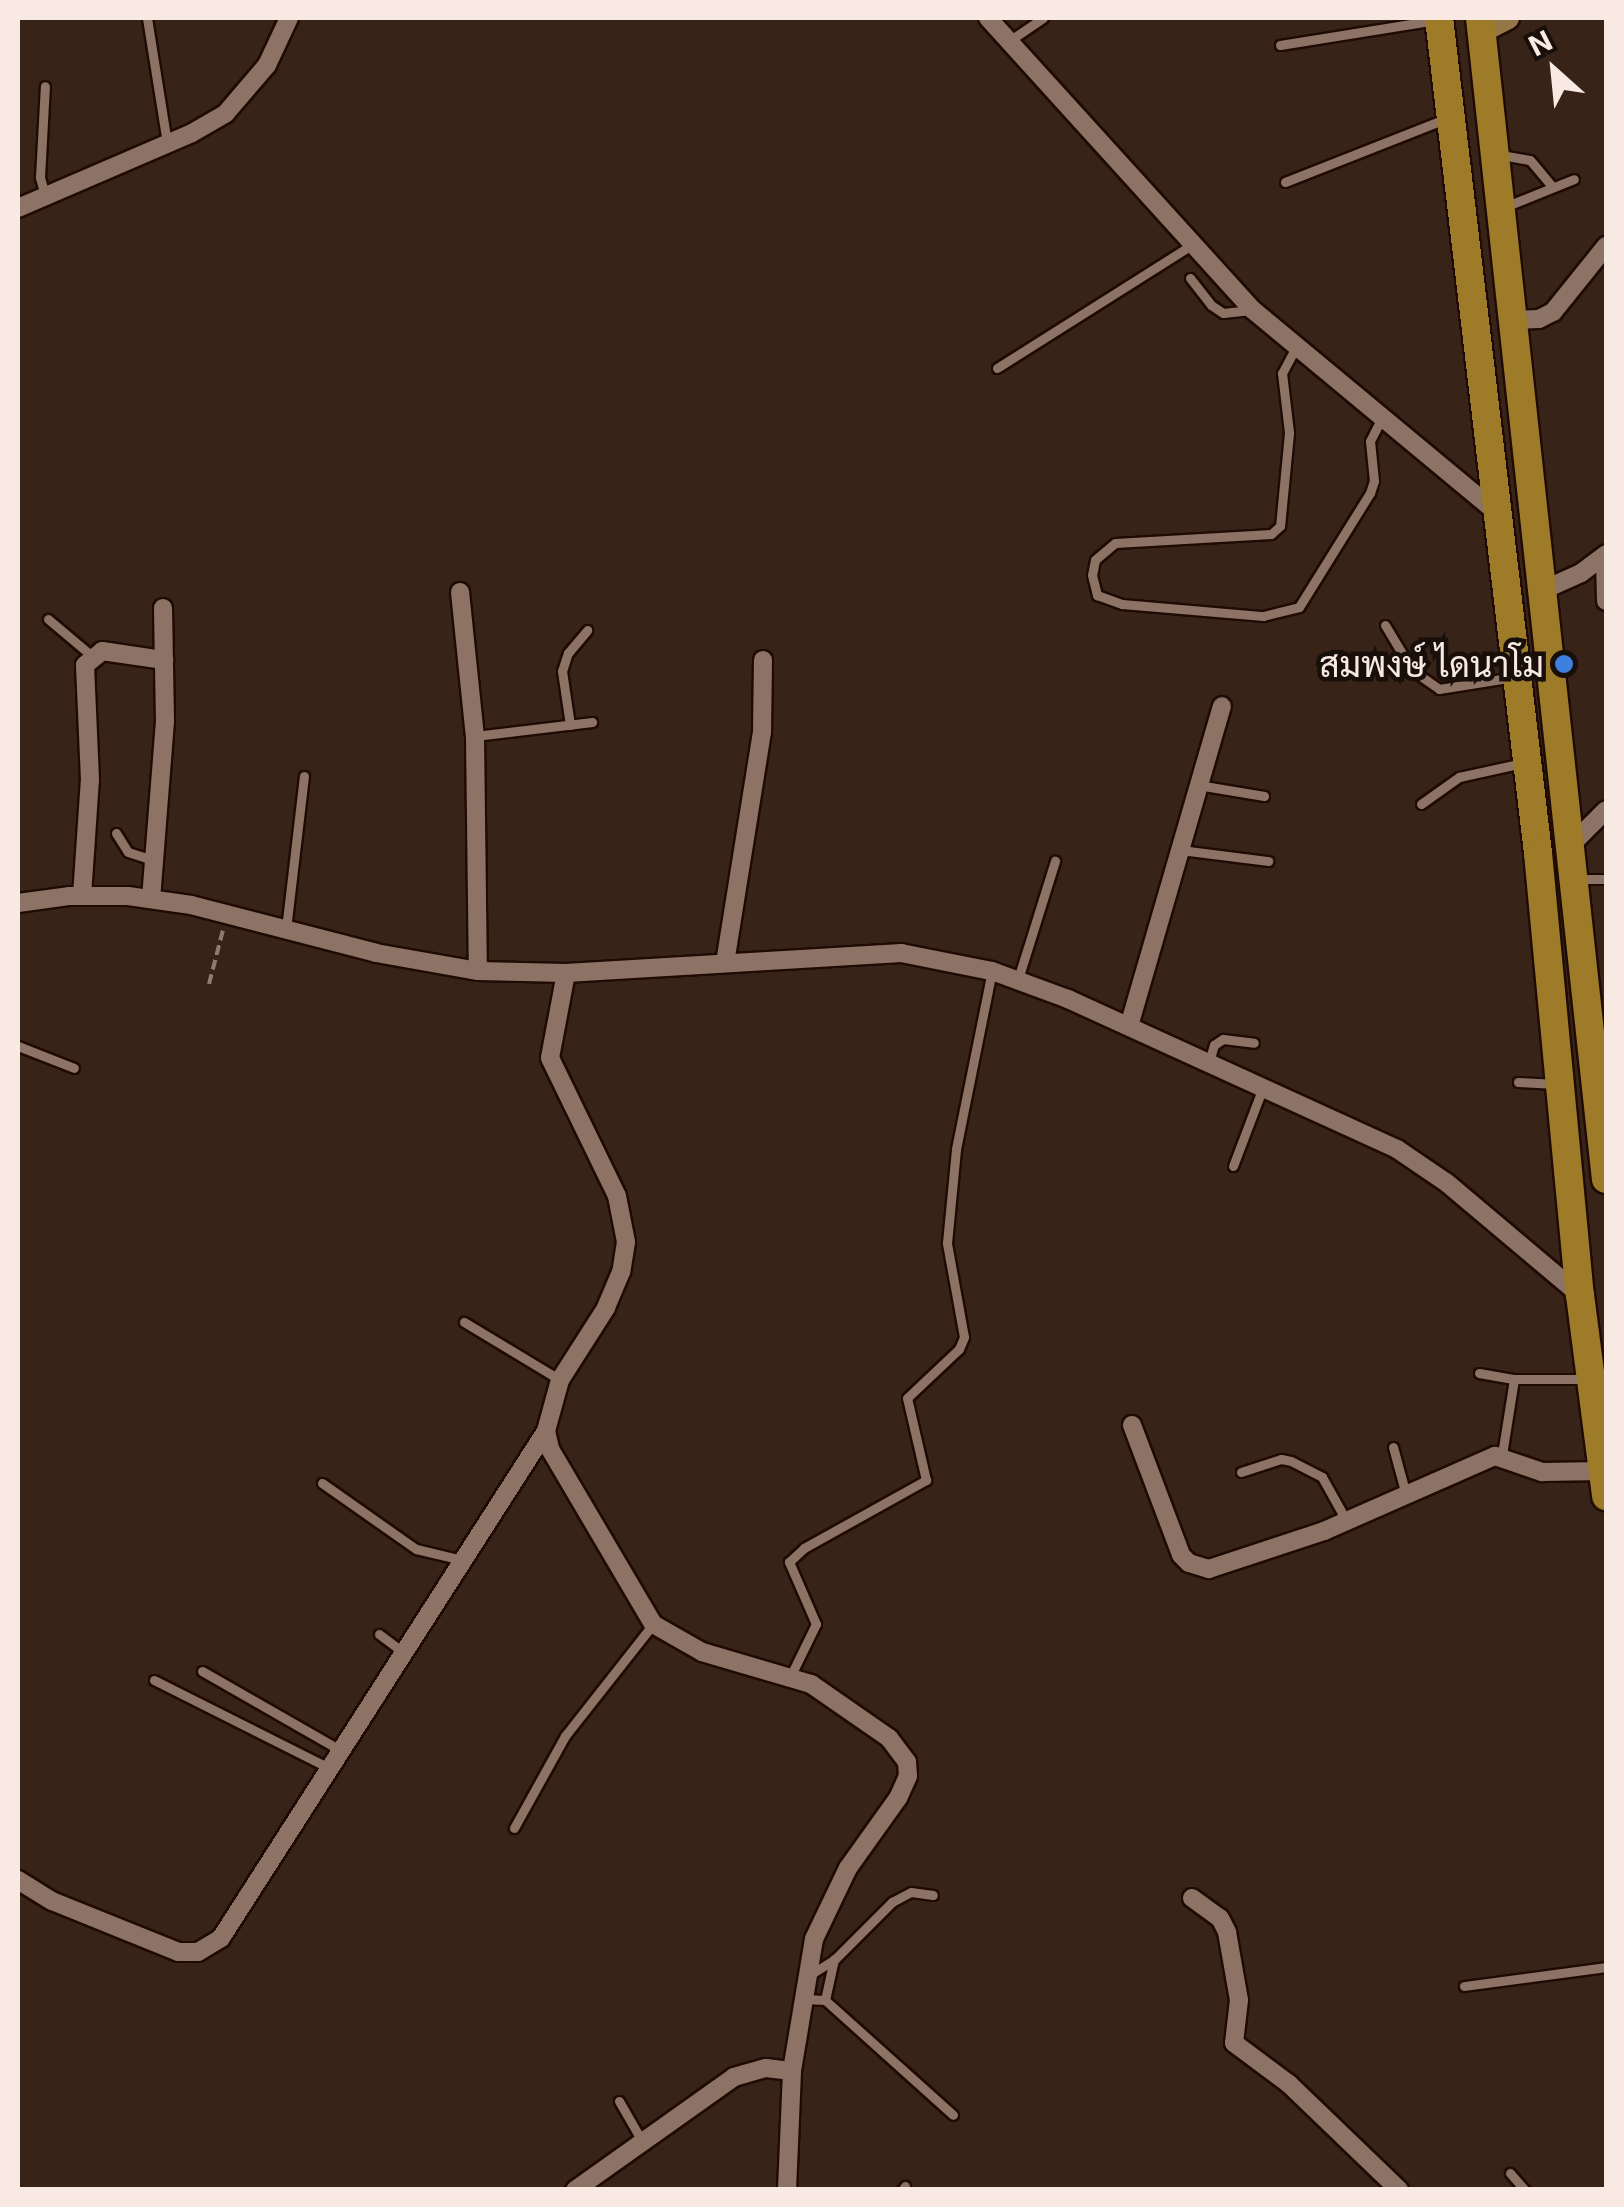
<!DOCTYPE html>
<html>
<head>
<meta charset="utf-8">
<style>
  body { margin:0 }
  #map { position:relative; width:1624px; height:2207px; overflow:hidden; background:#382318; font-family:Inter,Sarabun,sans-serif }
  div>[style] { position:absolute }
  .path>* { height:4px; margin-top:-2px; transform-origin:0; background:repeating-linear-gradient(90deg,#8e7c72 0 10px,transparent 0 15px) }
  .roads { filter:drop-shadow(2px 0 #1f0b03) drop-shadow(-2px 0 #1f0b03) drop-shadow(0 2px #1f0b03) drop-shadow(0 -2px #1f0b03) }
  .lane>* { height:9px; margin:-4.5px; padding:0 4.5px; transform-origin:4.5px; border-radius:4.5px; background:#8d7366 }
  .street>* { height:18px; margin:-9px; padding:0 9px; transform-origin:9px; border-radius:9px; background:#8d7366 }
  .secondary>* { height:22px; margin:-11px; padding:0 11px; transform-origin:11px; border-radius:11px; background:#957747 }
  .primary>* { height:28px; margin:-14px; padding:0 14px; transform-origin:14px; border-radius:14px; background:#9d7b29 }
  .dots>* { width:28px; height:28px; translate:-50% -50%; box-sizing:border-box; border:5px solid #180f0a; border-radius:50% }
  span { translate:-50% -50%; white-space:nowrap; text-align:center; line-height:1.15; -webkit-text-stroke:9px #180f0a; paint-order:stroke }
  .poi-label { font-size:35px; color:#f8e9e2 }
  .right { translate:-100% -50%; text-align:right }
  .frame { position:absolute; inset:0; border:20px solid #f8e9e2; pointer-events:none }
  .north { position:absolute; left:1504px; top:20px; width:100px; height:100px; -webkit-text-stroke:8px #180f0a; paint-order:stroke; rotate:333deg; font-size:28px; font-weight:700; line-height:40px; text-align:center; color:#f8e9e2 }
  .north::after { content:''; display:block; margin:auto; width:35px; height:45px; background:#f8e9e2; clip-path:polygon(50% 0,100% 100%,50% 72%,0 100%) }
</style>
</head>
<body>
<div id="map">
  <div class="path">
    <i style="left:209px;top:984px;width:56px;rotate:-75.5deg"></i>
  </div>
  <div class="roads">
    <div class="lane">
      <i style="left:147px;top:18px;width:127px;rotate:80.9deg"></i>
      <i style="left:1009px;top:41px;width:41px;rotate:-34.1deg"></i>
      <i style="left:1280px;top:45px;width:158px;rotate:-9.1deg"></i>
      <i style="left:1501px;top:155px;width:29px;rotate:10deg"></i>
      <i style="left:1530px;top:160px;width:35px;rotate:50deg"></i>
      <i style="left:1285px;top:182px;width:172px;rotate:-21.5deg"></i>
      <i style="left:45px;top:195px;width:19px;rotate:-106deg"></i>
      <i style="left:40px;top:177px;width:91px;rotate:-86.9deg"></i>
      <i style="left:1507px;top:206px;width:72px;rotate:-21.9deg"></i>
      <i style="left:1190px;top:278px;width:34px;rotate:52deg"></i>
      <i style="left:1211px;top:305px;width:14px;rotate:34deg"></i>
      <i style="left:1223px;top:313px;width:28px;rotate:-6deg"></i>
      <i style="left:1296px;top:347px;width:30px;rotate:118deg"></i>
      <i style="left:1282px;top:373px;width:60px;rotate:83.3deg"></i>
      <i style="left:1289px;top:433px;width:93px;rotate:95.5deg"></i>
      <i style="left:1280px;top:526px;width:12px;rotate:138deg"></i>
      <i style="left:1271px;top:534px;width:156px;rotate:176.7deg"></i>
      <i style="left:1115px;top:543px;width:26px;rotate:140deg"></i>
      <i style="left:1095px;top:560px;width:15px;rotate:101deg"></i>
      <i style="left:1092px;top:575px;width:21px;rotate:76deg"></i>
      <i style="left:1097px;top:595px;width:27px;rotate:20deg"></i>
      <i style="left:1122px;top:604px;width:142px;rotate:4.9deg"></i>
      <i style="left:1263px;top:616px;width:37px;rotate:-14deg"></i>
      <i style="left:1299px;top:607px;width:134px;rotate:-58.1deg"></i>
      <i style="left:1370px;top:493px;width:13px;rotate:-72deg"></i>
      <i style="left:1374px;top:481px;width:40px;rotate:-95.7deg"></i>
      <i style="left:1370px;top:441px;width:27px;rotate:-63deg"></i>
      <i style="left:997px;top:368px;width:232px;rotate:-32.3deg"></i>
      <i style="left:48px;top:619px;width:57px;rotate:40.1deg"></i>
      <i style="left:1385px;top:625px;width:52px;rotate:59deg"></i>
      <i style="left:1412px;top:670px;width:33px;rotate:35deg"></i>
      <i style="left:1439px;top:689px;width:76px;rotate:-9.1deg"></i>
      <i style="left:570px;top:725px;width:55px;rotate:-98.4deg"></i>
      <i style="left:562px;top:671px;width:19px;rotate:-72deg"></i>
      <i style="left:568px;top:653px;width:30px;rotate:-50deg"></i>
      <i style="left:475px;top:736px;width:118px;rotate:-6.8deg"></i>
      <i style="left:1198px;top:785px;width:67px;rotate:9.5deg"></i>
      <i style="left:1421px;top:804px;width:47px;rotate:-35.4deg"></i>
      <i style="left:1459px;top:777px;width:66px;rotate:-12.3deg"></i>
      <i style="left:116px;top:833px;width:22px;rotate:58deg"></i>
      <i style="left:128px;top:852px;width:28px;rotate:18deg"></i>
      <i style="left:1181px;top:850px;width:88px;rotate:7.2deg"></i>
      <i style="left:1576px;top:879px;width:30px"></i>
      <i style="left:286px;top:929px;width:154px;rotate:-83.3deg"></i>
      <i style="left:1018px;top:979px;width:124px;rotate:-72.6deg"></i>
      <i style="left:18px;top:1046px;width:60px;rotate:21.4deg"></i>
      <i style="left:1209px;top:1062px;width:18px;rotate:-74deg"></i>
      <i style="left:1214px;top:1045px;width:11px;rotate:-34deg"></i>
      <i style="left:1223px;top:1039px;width:31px;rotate:7deg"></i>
      <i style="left:1518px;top:1082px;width:39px;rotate:3deg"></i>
      <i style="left:1233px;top:1166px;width:85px;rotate:-69.2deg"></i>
      <i style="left:464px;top:1322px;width:112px;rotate:31.1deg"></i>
      <i style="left:1479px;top:1373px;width:36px;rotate:10deg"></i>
      <i style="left:1514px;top:1379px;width:77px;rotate:99deg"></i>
      <i style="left:1514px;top:1379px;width:72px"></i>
      <i style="left:1393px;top:1447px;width:50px;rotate:74.8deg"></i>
      <i style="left:1241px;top:1472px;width:42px;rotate:-18deg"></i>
      <i style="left:1281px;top:1459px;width:10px;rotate:11deg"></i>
      <i style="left:1291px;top:1461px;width:35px;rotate:27deg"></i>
      <i style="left:1322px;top:1477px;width:51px;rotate:60.9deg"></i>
      <i style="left:322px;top:1483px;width:115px;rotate:35.1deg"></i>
      <i style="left:416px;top:1549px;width:47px;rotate:13.4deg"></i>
      <i style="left:379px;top:1634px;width:30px;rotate:37deg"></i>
      <i style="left:202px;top:1671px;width:159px;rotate:29.8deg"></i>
      <i style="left:791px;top:1675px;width:57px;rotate:-63.9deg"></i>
      <i style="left:816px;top:1624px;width:68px;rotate:-113.5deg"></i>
      <i style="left:789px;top:1562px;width:21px;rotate:-43deg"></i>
      <i style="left:804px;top:1548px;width:140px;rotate:-29.1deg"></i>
      <i style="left:926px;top:1480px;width:84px;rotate:-103deg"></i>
      <i style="left:907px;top:1398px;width:71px;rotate:-43.3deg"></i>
      <i style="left:959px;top:1349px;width:13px;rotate:-67deg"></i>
      <i style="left:964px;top:1337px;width:96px;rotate:-100.3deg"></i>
      <i style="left:947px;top:1243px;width:94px;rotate:-84.5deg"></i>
      <i style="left:956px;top:1149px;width:182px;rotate:-78.6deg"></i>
      <i style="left:154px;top:1680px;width:196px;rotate:26.7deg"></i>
      <i style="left:514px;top:1828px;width:105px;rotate:-61deg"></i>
      <i style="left:565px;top:1736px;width:142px;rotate:-51.8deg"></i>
      <i style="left:808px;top:1976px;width:32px;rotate:-32deg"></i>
      <i style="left:835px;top:1959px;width:81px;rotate:-45deg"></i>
      <i style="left:892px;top:1902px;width:21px;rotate:-28deg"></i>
      <i style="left:911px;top:1892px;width:22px;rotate:8deg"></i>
      <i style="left:1464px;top:1986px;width:143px;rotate:-7.6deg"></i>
      <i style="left:805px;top:1999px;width:20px;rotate:3deg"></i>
      <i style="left:825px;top:2000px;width:172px;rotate:41.9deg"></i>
      <i style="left:825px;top:2000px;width:42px;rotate:-77.6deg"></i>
      <i style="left:619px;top:2101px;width:46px;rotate:60.1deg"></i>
      <i style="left:1510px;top:2173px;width:23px;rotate:49deg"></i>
      <i style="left:902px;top:2190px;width:5px;rotate:-53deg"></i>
    </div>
    <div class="street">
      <i style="left:988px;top:18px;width:394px;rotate:47.8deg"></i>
      <i style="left:1253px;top:310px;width:315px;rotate:39.7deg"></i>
      <i style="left:18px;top:208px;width:189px;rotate:-23.3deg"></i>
      <i style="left:192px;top:133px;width:39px;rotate:-30deg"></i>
      <i style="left:226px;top:113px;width:63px;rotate:-49.5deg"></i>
      <i style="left:267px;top:65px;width:52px;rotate:-64.9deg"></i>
      <i style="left:1511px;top:320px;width:28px;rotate:-2deg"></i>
      <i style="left:1539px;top:319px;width:16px;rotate:-27deg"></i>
      <i style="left:1553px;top:312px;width:85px;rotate:-51.2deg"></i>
      <i style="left:1605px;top:557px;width:44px;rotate:88.7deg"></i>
      <i style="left:1541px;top:591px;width:44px;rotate:-24.2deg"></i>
      <i style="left:1581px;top:573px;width:31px;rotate:-37deg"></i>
      <i style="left:460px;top:592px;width:145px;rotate:84.1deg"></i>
      <i style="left:475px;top:736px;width:235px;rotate:89.3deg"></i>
      <i style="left:1569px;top:847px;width:52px;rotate:-45deg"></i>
      <i style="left:82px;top:896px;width:116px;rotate:-86.1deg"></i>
      <i style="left:90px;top:780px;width:115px;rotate:-92.5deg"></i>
      <i style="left:85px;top:665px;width:22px;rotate:-39deg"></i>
      <i style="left:102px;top:651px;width:63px;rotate:8.3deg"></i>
      <i style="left:151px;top:899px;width:178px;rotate:-85.5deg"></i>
      <i style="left:165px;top:722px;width:114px;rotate:-91deg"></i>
      <i style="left:18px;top:903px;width:51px;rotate:-7.8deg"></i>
      <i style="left:69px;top:896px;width:59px"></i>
      <i style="left:128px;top:896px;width:64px;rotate:8.1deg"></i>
      <i style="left:191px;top:905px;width:191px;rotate:14.5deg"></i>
      <i style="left:376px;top:953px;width:104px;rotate:10deg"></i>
      <i style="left:478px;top:971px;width:88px;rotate:1.3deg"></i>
      <i style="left:566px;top:973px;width:336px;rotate:-3.4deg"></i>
      <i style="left:901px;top:953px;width:93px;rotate:11.2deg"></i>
      <i style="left:992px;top:971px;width:81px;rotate:20.2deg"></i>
      <i style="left:1068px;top:999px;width:362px;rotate:24.5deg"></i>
      <i style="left:1397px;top:1149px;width:60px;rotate:34.2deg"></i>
      <i style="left:1447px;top:1183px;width:174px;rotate:40.1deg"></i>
      <i style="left:725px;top:963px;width:234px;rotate:-80.9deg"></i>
      <i style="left:762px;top:732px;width:72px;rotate:-89.2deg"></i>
      <i style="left:566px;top:973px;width:86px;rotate:100.7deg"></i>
      <i style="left:550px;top:1058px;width:153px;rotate:64.1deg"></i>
      <i style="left:617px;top:1196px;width:47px;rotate:78.9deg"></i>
      <i style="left:626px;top:1242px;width:30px;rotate:99deg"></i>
      <i style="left:621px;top:1272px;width:39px;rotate:113deg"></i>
      <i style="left:606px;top:1308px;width:85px;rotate:122.6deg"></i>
      <i style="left:560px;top:1380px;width:53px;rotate:105.4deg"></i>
      <i style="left:546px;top:1431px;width:18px;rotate:77deg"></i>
      <i style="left:550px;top:1449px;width:203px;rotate:59.5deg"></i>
      <i style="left:653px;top:1624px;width:56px;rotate:29.7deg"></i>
      <i style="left:702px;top:1652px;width:114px;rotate:16.4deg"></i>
      <i style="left:811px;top:1684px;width:95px;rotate:34.7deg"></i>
      <i style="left:889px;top:1738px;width:30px;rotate:53deg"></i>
      <i style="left:907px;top:1762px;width:14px;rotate:86deg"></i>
      <i style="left:908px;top:1776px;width:24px;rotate:114deg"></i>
      <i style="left:898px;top:1798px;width:86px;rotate:125.5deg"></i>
      <i style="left:848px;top:1868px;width:79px;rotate:115.6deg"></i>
      <i style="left:814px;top:1939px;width:134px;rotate:99.5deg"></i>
      <i style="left:792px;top:2071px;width:119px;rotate:92.4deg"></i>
      <i style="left:1129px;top:1026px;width:333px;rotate:-73.8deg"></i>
      <i style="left:1132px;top:1425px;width:139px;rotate:69.3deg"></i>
      <i style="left:1181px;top:1555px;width:11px;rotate:45deg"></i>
      <i style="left:1189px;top:1563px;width:21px;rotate:17deg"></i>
      <i style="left:1209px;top:1569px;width:121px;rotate:-18.3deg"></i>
      <i style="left:1324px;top:1531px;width:187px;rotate:-23.7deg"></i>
      <i style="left:1495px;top:1456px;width:50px;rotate:18.8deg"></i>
      <i style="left:1542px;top:1472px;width:61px;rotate:-0.9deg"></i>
      <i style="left:18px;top:1880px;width:40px;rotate:32deg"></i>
      <i style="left:52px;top:1901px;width:136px;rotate:22deg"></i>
      <i style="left:178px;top:1952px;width:20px"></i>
      <i style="left:198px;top:1952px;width:27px;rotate:-31deg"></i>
      <i style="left:221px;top:1938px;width:602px;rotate:-57.34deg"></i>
      <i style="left:1192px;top:1898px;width:34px;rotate:36deg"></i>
      <i style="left:1220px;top:1918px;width:16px;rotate:63deg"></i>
      <i style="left:1227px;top:1932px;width:69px;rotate:80deg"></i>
      <i style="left:1239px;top:2000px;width:43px;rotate:96.6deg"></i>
      <i style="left:1234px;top:2043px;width:69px;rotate:36.7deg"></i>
      <i style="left:1289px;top:2084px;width:153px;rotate:43.9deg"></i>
      <i style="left:575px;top:2190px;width:195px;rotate:-35.4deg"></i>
      <i style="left:734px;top:2077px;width:33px;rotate:-16deg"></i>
      <i style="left:766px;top:2068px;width:26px;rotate:7deg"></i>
    </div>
    <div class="secondary">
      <i style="left:1483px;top:31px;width:28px;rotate:-27deg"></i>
    </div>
    <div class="primary">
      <i style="left:1439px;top:18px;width:841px;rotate:83.24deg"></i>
      <i style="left:1538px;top:853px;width:444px;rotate:84.6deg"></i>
      <i style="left:1580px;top:1295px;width:203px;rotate:82.6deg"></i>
      <i style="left:1480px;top:18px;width:1168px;rotate:83.81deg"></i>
    </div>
  </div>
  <div class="dots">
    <i style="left:1564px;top:664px;background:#3f7fe0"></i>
  </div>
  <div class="poi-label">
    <span class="right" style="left:1544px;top:664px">สมพงษ์ ไดนาโม</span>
  </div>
  <div class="frame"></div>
  <div class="north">N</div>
</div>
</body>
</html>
